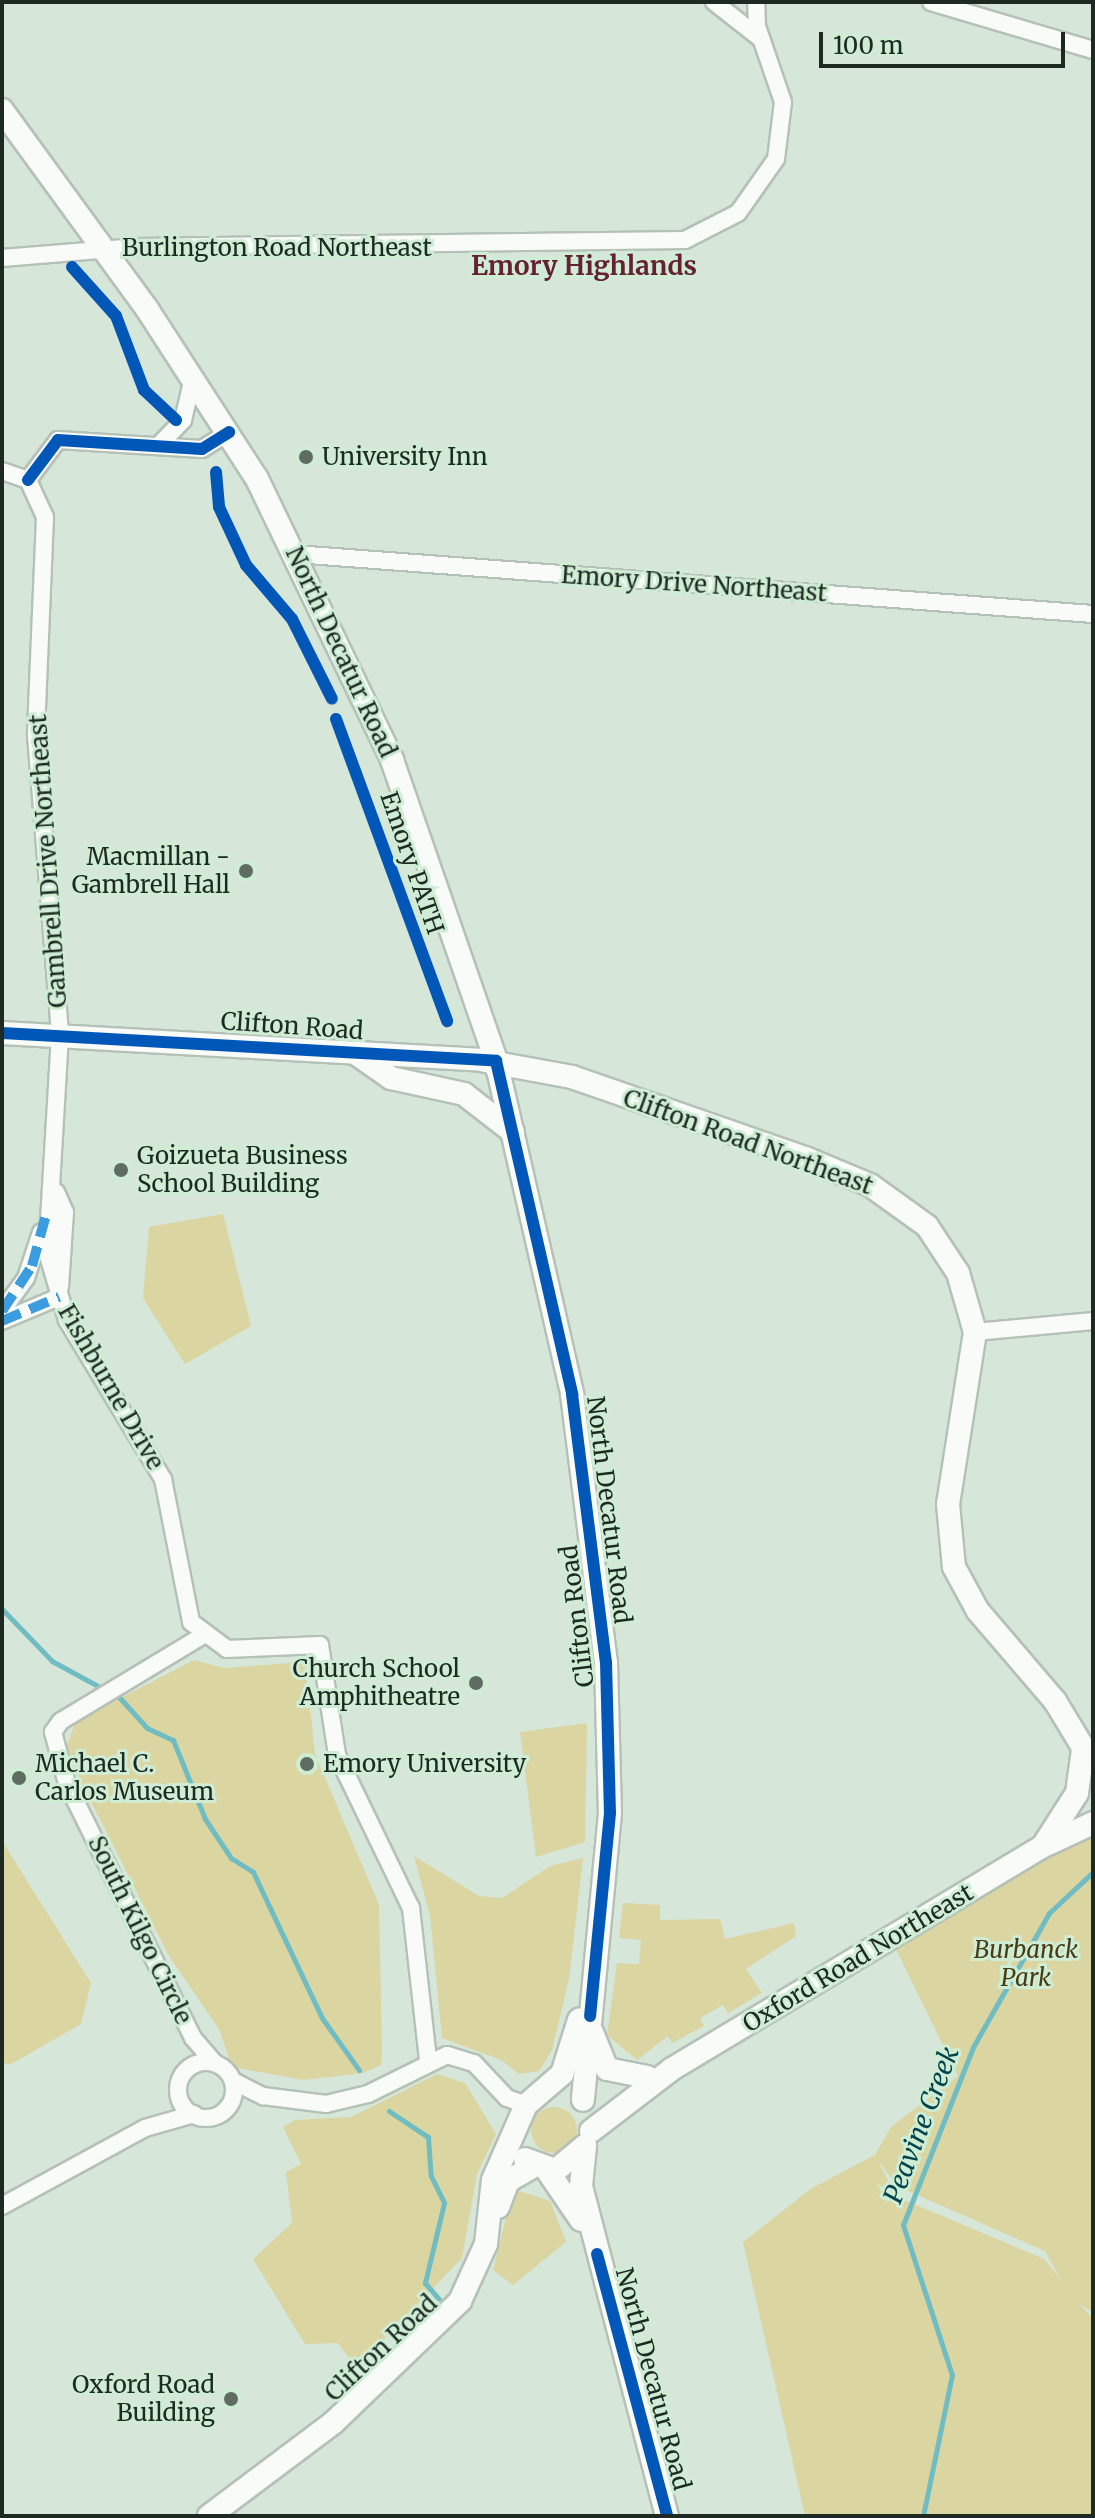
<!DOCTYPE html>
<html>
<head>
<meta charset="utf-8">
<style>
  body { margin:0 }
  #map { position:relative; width:1095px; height:2518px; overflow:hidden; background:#d6e6d9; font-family:Merriweather,serif }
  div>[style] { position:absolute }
  .green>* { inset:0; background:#dbd5a1 }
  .round { border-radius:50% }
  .stream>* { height:5px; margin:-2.5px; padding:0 2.5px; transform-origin:2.5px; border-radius:2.5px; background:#70bcc3 }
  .roads { filter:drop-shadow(2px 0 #b5c1b7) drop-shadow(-2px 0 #b5c1b7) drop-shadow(0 2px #b5c1b7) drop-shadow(0 -2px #b5c1b7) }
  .street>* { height:16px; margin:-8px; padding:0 8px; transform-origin:8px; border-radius:8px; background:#f9fbf9 }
  .street>.ring { margin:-8px; padding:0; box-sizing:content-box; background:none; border:16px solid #f9fbf9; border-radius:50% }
  .secondary>* { height:22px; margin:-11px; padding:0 11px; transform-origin:11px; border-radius:11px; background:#f9fbf9 }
  .quiet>* { height:10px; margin-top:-5px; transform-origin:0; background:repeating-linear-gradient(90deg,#3c9ce0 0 20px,transparent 0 30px) }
  .cycleway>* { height:12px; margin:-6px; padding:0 6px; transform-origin:6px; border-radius:6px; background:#0057b8 }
  .dots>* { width:22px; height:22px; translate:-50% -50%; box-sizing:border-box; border:4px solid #cfedd5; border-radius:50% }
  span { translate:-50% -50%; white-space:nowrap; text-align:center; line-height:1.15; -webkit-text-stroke:6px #cfedd5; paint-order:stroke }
  .street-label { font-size:24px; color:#1e2a21 }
  .poi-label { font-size:24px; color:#1e2a21 }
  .left { translate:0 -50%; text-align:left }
  .right { translate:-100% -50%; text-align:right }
  .park-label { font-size:24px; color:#473c13; font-style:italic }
  .neighbourhood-label { font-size:26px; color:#652033; font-weight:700 }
  .water-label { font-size:26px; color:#04444c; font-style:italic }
  .frame { position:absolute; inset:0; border:4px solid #1e2a21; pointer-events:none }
  .scale { position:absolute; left:819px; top:32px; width:246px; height:36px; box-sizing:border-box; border:4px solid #1e2a21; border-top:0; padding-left:10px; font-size:24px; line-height:28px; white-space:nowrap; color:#1e2a21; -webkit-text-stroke:6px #cfedd5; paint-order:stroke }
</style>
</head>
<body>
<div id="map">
  <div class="green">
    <i style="clip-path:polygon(223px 1214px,251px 1326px,185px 1364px,143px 1298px,149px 1227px)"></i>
    <i style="clip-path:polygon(194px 1660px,224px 1668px,305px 1662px,315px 1754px,379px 1905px,382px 2052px,381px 2065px,363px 2073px,303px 2080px,232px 2067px,219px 2029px,169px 1956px,81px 1782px,67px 1745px,76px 1721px)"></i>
    <i style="clip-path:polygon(587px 1723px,585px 1842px,536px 1857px,520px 1732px)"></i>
    <i style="clip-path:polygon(evenodd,1093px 1833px,1093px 2312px,1079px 2304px,1093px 2318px,1093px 2516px,805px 2516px,743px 2242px,812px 2188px,875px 2155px,891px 2127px,958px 2076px,890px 1937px,1093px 1833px,878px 2160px,897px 2186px,1045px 2251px,1061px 2280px,1044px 2259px,895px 2196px,878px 2160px)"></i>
    <i style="clip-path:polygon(2px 1841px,91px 1983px,81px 2024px,11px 2064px,2px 2063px)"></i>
    <i style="clip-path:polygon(414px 1856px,479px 1896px,502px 1898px,550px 1866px,583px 1858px,569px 1979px,552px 2050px,539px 2071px,519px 2074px,501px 2060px,442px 2038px,430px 1916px)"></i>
    <i style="clip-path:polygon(623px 1903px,660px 1905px,660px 1920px,720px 1919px,725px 1939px,794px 1923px,796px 1936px,746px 1969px,762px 1993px,728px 2013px,723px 2005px,700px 2018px,704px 2026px,672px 2043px,668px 2036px,637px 2060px,607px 2035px,617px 1963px,639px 1964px,641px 1940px,619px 1938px)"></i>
    <i style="clip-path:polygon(437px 2074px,465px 2083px,496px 2134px,477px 2174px,462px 2258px,356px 2368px,338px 2343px,305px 2344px,253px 2259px,292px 2223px,286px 2172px,301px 2164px,283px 2127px,295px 2120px,351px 2117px)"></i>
    <i class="round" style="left:531px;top:2107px;width:46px;height:46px"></i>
    <i style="clip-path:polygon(513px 2189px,550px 2201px,566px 2242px,513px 2285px,493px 2270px)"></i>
  </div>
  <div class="stream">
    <i style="left:2px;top:1609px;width:72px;rotate:46.1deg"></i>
    <i style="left:52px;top:1661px;width:77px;rotate:28.6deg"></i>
    <i style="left:120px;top:1698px;width:40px;rotate:48deg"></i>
    <i style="left:147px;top:1728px;width:29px;rotate:25deg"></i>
    <i style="left:173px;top:1740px;width:85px;rotate:67.9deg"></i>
    <i style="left:205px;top:1819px;width:47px;rotate:56.3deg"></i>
    <i style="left:231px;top:1858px;width:26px;rotate:32deg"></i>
    <i style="left:253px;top:1872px;width:161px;rotate:64.7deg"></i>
    <i style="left:322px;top:2018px;width:64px;rotate:54.6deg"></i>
    <i style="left:389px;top:2111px;width:47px;rotate:33.7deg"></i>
    <i style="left:428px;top:2137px;width:39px;rotate:86deg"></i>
    <i style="left:431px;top:2176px;width:30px;rotate:64deg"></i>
    <i style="left:444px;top:2203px;width:82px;rotate:103.4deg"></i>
    <i style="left:425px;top:2283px;width:21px;rotate:49deg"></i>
    <i style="left:923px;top:2516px;width:144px;rotate:-78.4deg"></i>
    <i style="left:952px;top:2375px;width:158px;rotate:-108.1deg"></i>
    <i style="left:903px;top:2225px;width:191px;rotate:-68.5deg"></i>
    <i style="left:973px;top:2047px;width:154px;rotate:-60.4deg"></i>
    <i style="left:1049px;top:1913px;width:60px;rotate:-43deg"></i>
  </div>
  <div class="roads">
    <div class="street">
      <i style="left:714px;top:2px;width:60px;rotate:38.2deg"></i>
      <i style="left:931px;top:2px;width:169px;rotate:16.5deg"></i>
      <i style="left:2px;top:258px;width:135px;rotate:-4.7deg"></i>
      <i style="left:137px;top:247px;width:548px;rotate:-0.73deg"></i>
      <i style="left:685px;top:240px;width:59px;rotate:-27deg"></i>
      <i style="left:738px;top:213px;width:66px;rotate:-54.9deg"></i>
      <i style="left:776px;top:159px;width:57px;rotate:-83deg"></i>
      <i style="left:783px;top:102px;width:80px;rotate:-108.9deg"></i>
      <i style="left:757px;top:26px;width:24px;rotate:-92deg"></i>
      <i style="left:159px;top:445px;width:35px;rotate:-46deg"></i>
      <i style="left:183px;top:420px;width:43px;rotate:-76.6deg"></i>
      <i style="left:2px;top:471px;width:28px;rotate:19deg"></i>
      <i style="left:28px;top:480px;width:41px;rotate:65.3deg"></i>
      <i style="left:45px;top:517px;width:218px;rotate:92.4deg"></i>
      <i style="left:36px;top:735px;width:301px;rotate:85.4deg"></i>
      <i style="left:60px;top:1035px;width:217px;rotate:93.4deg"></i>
      <i style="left:47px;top:1252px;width:71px;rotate:73.6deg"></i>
      <i style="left:67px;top:1320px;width:186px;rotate:58.9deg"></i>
      <i style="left:163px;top:1479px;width:146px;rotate:78.9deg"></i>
      <i style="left:191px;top:1622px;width:45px;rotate:36.9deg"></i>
      <i style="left:227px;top:1649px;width:93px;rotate:-2.5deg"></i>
      <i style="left:320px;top:1645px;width:111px;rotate:81.2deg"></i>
      <i style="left:337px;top:1755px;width:170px;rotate:64.2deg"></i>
      <i style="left:411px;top:1908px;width:152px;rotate:83.6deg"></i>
      <i style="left:28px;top:480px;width:50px;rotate:-53.1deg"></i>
      <i style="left:58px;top:440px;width:144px;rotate:3.6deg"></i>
      <i style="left:202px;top:449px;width:32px;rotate:-32deg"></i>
      <i style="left:295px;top:554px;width:800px;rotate:4.3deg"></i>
      <i style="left:56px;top:1192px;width:22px;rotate:66deg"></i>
      <i style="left:65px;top:1212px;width:75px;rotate:93.8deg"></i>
      <i style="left:2px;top:1311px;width:41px;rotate:-54deg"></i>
      <i style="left:26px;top:1278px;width:48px;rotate:-71.9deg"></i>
      <i style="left:2px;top:1321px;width:62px;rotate:-22.8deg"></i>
      <i style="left:975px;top:1332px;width:119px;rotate:-5.3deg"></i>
      <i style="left:202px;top:1636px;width:165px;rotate:148.9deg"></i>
      <i style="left:61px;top:1721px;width:14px;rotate:126deg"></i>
      <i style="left:53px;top:1732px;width:54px;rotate:74.9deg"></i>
      <i style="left:67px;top:1784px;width:284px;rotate:63.6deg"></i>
      <i style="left:193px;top:2038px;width:33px;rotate:49deg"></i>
      <i class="ring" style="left:178px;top:2062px;width:40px;height:40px"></i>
      <i style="left:233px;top:2081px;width:34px;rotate:27deg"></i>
      <i style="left:263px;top:2096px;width:64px;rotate:7.2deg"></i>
      <i style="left:326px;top:2104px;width:43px;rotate:-13.4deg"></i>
      <i style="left:368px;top:2094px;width:88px;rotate:-26.3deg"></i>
      <i style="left:447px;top:2055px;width:28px;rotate:17deg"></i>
      <i style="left:474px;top:2063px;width:48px;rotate:46.7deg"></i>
      <i style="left:507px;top:2098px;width:20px;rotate:20deg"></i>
      <i style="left:2px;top:2206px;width:163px;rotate:-28.6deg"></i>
      <i style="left:145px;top:2128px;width:51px;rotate:-15.9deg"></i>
    </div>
    <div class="secondary">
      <i style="left:2px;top:110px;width:246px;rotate:53.9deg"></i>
      <i style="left:147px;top:309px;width:202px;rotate:57.1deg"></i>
      <i style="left:257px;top:479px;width:312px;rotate:64.3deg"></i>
      <i style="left:392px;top:760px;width:318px;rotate:70.9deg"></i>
      <i style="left:496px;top:1061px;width:342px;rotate:77.1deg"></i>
      <i style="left:572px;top:1394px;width:270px;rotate:82.8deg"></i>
      <i style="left:606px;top:1662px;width:151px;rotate:88.5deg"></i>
      <i style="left:610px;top:1813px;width:288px;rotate:95.4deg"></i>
      <i style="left:2px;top:1033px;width:495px;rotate:3.2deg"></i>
      <i style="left:496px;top:1061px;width:10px;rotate:79deg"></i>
      <i style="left:355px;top:1053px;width:44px;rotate:34.8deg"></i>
      <i style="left:391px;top:1078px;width:75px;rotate:12.4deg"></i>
      <i style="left:464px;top:1094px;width:62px;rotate:37.8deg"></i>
      <i style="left:485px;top:1061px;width:88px;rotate:10.4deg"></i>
      <i style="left:572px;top:1077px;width:247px;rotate:19.2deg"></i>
      <i style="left:805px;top:1158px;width:70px;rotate:22.6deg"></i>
      <i style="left:870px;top:1185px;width:70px;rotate:35.7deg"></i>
      <i style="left:927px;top:1226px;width:56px;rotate:56.6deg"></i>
      <i style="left:958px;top:1273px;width:61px;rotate:73.9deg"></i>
      <i style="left:975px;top:1332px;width:174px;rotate:98.9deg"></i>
      <i style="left:948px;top:1504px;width:63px;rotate:84.6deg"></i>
      <i style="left:954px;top:1567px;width:50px;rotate:61.4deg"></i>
      <i style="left:978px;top:1611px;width:118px;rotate:49.5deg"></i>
      <i style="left:1055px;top:1701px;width:74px;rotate:58.9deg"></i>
      <i style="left:1048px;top:1844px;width:50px;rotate:-25deg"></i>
      <i style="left:592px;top:2032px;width:40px;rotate:68deg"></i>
      <i style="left:607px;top:2069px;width:41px;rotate:11.3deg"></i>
      <i style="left:591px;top:2131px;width:102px;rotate:-37.4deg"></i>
      <i style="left:672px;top:2069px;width:433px;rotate:-31deg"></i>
      <i style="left:1043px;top:1846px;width:63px;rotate:-57.3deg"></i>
      <i style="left:1077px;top:1793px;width:44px;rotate:-82.2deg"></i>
      <i style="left:585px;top:2146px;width:40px;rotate:95.7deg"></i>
      <i style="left:581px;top:2186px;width:341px;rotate:75.4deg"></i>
      <i style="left:525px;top:2159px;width:33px;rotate:20deg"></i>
      <i style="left:556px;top:2170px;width:38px;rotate:-40deg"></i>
      <i style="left:547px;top:2170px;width:60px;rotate:55.8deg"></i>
      <i style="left:498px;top:2207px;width:28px;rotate:-69deg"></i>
      <i style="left:508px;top:2181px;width:30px;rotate:-30deg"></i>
      <i style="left:209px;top:2516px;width:155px;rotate:-36.9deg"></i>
      <i style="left:333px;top:2423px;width:176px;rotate:-43.8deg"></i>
      <i style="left:460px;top:2301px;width:63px;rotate:-65.5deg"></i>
      <i style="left:486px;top:2244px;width:64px;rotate:-83.8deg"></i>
      <i style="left:493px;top:2180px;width:82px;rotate:-66.3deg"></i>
      <i style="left:526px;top:2105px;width:48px;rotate:-40.7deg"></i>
      <i style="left:562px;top:2074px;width:57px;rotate:-72.5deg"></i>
    </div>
  </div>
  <div class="quiet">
    <i style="left:2px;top:1311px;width:54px;rotate:-56.3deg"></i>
    <i style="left:32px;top:1266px;width:57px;rotate:-74.7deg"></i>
    <i style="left:2px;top:1321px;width:62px;rotate:-22.8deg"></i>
  </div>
  <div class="cycleway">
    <i style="left:72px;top:267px;width:66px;rotate:48.1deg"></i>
    <i style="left:116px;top:316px;width:79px;rotate:69.3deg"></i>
    <i style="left:144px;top:390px;width:44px;rotate:43.2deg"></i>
    <i style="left:216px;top:472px;width:35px;rotate:85deg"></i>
    <i style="left:219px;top:507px;width:64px;rotate:65deg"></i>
    <i style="left:246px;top:565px;width:71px;rotate:49.6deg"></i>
    <i style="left:292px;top:619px;width:89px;rotate:63.4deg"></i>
    <i style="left:28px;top:480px;width:50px;rotate:-53.1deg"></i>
    <i style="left:58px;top:440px;width:144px;rotate:3.6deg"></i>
    <i style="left:202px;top:449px;width:32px;rotate:-32deg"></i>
    <i style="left:336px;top:719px;width:322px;rotate:69.8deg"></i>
    <i style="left:2px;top:1033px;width:495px;rotate:3.2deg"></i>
    <i style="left:496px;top:1061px;width:342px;rotate:77.1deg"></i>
    <i style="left:572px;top:1394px;width:270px;rotate:82.8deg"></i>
    <i style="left:606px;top:1662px;width:151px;rotate:88.5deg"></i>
    <i style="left:610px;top:1813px;width:204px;rotate:95.6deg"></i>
    <i style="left:597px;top:2254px;width:271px;rotate:75deg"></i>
  </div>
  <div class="dots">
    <i style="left:306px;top:457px;background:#5e6c61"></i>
    <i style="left:246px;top:871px;background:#5e6c61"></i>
    <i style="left:121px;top:1170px;background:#5e6c61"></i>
    <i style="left:476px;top:1683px;background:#5e6c61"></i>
    <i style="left:307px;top:1764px;background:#5e6c61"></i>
    <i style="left:19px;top:1778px;background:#5e6c61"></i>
    <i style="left:231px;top:2399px;background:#5e6c61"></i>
  </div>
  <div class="street-label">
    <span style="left:277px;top:248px">Burlington Road Northeast</span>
    <span style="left:694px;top:584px;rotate:4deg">Emory Drive Northeast</span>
    <span style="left:341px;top:652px;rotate:65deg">North Decatur Road</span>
    <span style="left:48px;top:861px;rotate:-94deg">Gambrell Drive Northeast</span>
    <span style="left:412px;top:863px;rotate:71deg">Emory PATH</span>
    <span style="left:292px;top:1026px;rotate:4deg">Clifton Road</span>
    <span style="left:748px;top:1142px;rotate:20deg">Clifton Road Northeast</span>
    <span style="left:111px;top:1387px;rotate:60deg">Fishburne Drive</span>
    <span style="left:609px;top:1510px;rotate:83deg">North Decatur Road</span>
    <span style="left:577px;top:1616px;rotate:-97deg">Clifton Road</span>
    <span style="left:140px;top:1930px;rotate:64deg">South Kilgo Circle</span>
    <span style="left:858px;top:1958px;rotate:-31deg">Oxford Road Northeast</span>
    <span style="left:381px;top:2348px;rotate:-43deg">Clifton Road</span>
    <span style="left:653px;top:2379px;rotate:75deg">North Decatur Road</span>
  </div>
  <div class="poi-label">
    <span class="left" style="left:322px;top:457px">University Inn</span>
    <span class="right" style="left:230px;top:871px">Macmillan -<br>Gambrell Hall</span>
    <span class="left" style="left:137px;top:1170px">Goizueta Business<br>School Building</span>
    <span class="right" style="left:460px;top:1683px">Church School<br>Amphitheatre</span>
    <span class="left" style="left:35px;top:1778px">Michael C.<br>Carlos Museum</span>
    <span class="left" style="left:323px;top:1764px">Emory University</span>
    <span class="right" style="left:215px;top:2399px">Oxford Road<br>Building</span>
  </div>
  <div class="park-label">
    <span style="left:1026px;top:1964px">Burbanck<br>Park</span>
  </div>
  <div class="neighbourhood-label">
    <span style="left:584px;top:266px">Emory Highlands</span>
  </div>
  <div class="water-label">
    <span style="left:921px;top:2125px;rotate:-69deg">Peavine Creek</span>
  </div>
  <div class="frame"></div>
  <div class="scale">100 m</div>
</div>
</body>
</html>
